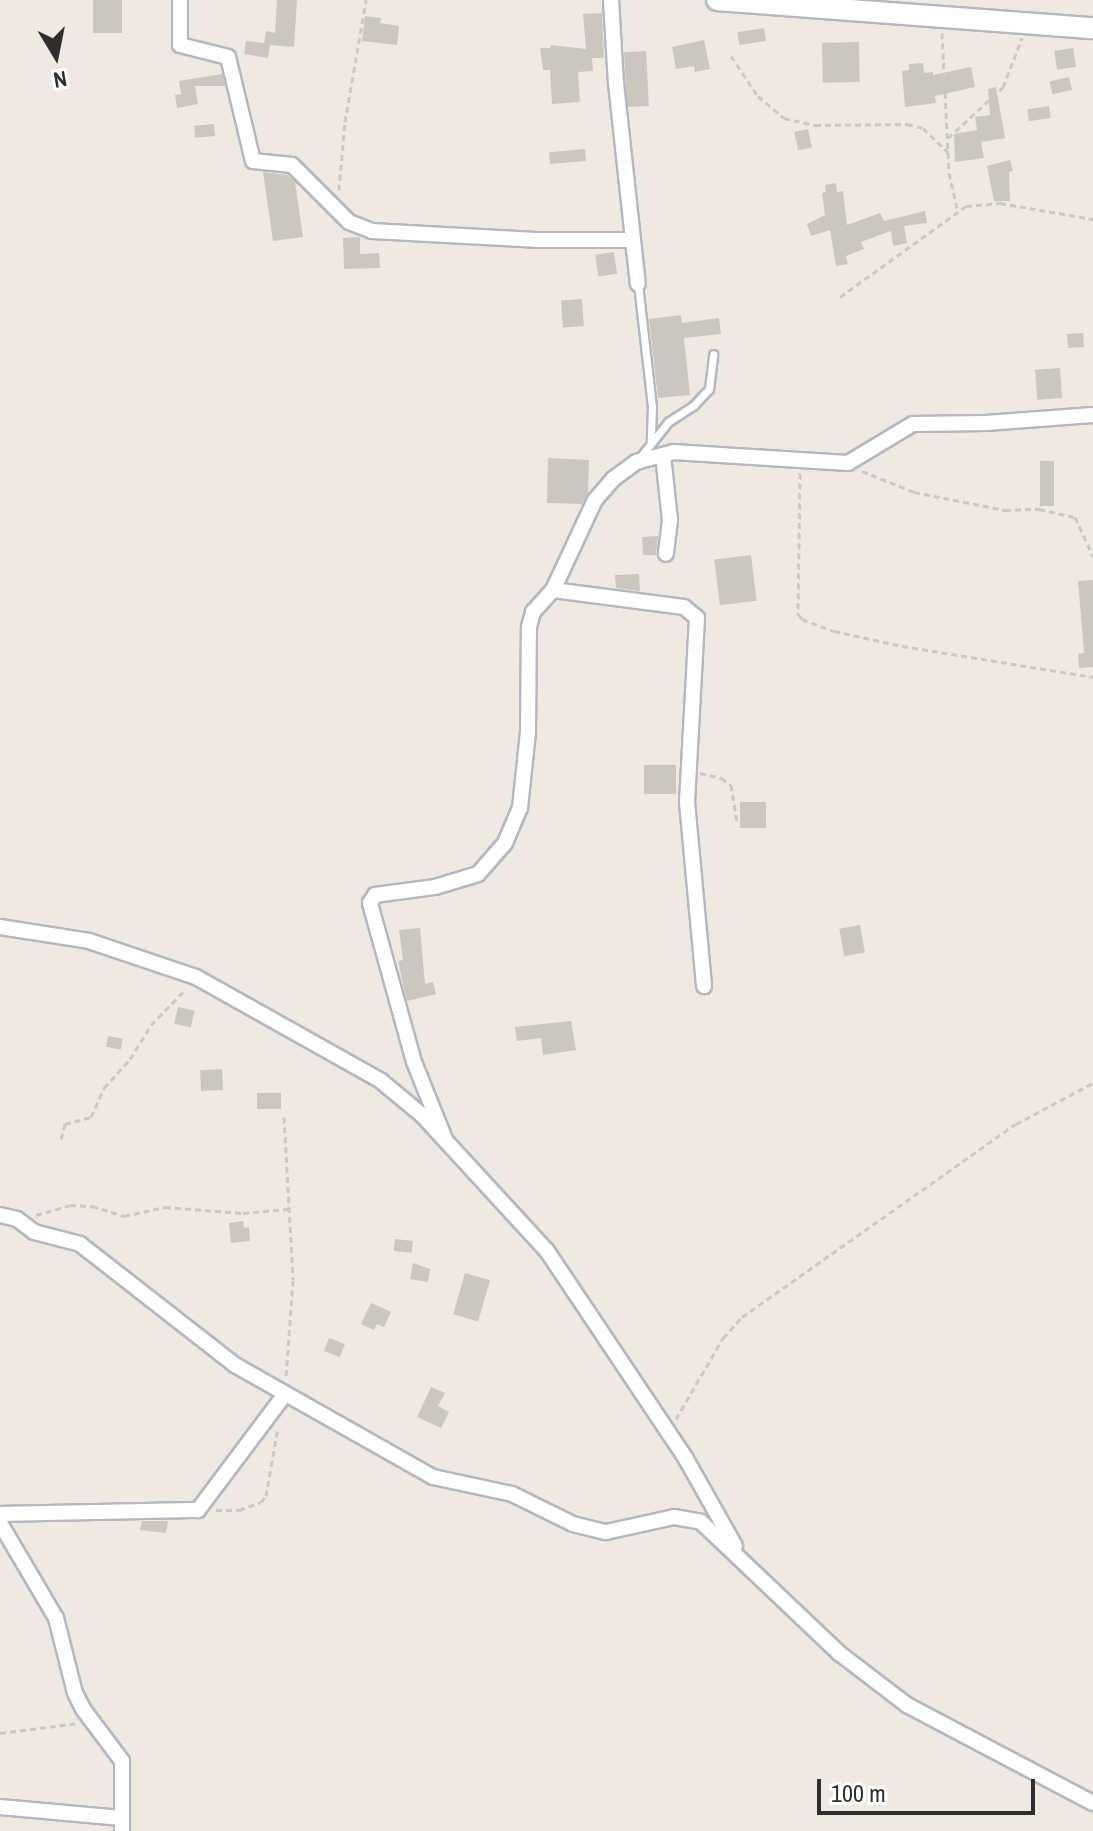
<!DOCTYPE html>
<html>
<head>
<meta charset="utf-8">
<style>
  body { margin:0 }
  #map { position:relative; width:1093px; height:1831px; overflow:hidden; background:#efe9e1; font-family:"Archivo Narrow",sans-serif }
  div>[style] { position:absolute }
  .building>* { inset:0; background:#cbc7bf; transform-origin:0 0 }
  .path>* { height:3px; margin-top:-1.5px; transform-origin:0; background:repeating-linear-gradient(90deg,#c9c9c9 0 6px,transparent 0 10px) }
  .roads { filter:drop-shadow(2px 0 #b4b7c1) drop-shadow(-2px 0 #b4b7c1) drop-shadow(0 2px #b4b7c1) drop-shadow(0 -2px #b4b7c1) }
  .lane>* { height:7px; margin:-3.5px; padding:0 3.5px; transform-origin:3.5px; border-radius:3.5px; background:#fff }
  .street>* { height:14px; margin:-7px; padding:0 7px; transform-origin:7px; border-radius:7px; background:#fff }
  .secondary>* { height:20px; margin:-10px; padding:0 10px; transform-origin:10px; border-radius:10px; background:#fff }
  span { translate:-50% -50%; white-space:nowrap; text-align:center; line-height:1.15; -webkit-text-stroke:6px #fff; paint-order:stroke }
  .north { position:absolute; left:16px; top:16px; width:80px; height:80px; -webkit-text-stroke:6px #fff; paint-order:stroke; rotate:170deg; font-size:22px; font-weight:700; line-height:32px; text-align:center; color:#2e2e2e }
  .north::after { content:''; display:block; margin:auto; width:28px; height:36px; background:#2e2e2e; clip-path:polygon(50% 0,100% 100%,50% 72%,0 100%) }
  .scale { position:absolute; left:817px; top:1779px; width:218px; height:36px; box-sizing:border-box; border:4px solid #2e2e2e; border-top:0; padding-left:10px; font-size:24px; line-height:28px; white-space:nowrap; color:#2e2e2e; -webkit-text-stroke:6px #fff; paint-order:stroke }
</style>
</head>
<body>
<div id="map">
  <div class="building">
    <i style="left:93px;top:0;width:29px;height:33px"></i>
    <i style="clip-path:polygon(277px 0,297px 0,294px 47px,270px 45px,268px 58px,244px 54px,246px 41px,264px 43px,266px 31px,275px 33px)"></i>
    <i style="clip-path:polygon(602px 13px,604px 58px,592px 58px,593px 71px,578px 72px,580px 102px,552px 104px,550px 70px,543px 70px,540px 48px,550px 48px,551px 45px,586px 49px,583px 14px)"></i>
    <i style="clip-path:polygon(365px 16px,381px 18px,380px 23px,399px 26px,397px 45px,362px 41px)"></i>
    <i style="left:764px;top:28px;width:13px;height:27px;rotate:81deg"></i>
    <i style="clip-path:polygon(704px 40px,710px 69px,695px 72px,694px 66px,676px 69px,672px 47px)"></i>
    <i style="left:859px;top:42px;width:40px;height:37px;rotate:89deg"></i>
    <i style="left:1073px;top:48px;width:19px;height:19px;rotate:81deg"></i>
    <i style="left:646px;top:51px;width:55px;height:22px;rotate:87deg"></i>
    <i style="clip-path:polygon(923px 63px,924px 73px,933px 72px,933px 75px,971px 67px,975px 87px,935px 96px,936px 103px,905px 107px,902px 71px,909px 70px,909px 64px)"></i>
    <i style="clip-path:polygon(222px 74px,225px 86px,195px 86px,198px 104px,177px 108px,175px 95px,181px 94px,179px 81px)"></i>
    <i style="left:1069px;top:77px;width:13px;height:20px;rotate:77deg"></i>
    <i style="clip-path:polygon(996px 87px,1005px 138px,981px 142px,984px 158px,955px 162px,954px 134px,977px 130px,975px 117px,990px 115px,988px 89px)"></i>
    <i style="left:1049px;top:106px;width:12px;height:22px;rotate:81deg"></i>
    <i style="left:214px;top:124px;width:12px;height:20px;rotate:85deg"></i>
    <i style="left:808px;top:129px;width:19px;height:14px;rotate:78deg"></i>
    <i style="left:585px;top:149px;width:12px;height:36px;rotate:85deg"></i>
    <i style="clip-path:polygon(1010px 160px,1013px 171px,1009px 172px,1010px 201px,994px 201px,987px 166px)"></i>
    <i style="clip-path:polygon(263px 172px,287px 175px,295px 182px,303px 237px,273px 241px)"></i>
    <i style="clip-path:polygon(836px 183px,837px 192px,843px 191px,847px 225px,880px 213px,884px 221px,925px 211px,927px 223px,904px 226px,907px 243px,893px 246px,891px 231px,861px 242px,864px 249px,846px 256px,848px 264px,836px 266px,830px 230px,811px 236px,807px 224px,825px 215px,822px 193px,826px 192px,825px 185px)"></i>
    <i style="clip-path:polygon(360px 237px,360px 254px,379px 253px,380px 268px,344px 269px,343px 238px)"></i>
    <i style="left:614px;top:252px;width:22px;height:19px;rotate:82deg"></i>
    <i style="left:582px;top:299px;width:27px;height:21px;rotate:86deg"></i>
    <i style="clip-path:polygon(681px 315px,682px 323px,719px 318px,721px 334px,684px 338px,690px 395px,658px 398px,649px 319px)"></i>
    <i style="left:1083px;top:333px;width:14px;height:16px;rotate:86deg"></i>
    <i style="left:1060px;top:368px;width:30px;height:25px;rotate:86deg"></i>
    <i style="clip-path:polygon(548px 458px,589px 460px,588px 493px,582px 504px,547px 503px)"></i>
    <i style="left:1040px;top:461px;width:14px;height:45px"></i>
    <i style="clip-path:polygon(658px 536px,656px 555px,643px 555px,642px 537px)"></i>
    <i style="left:751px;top:555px;width:46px;height:37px;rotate:83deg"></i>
    <i style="clip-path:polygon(639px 574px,640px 591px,616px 588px,615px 575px)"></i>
    <i style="clip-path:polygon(1093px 580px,1093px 667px,1079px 668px,1078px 654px,1084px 653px,1078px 581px)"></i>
    <i style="left:644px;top:765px;width:32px;height:29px"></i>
    <i style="left:740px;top:802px;width:26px;height:26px"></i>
    <i style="left:860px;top:925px;width:28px;height:21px;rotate:80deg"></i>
    <i style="clip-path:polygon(420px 928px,425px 984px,433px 982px,436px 994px,407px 1001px,398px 961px,403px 960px,399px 930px)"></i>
    <i style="left:178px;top:1007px;width:17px;height:17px;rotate:13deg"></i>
    <i style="clip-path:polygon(571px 1021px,576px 1050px,543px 1055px,541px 1038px,517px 1041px,515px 1027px)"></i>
    <i style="left:108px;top:1036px;width:15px;height:11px;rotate:11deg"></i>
    <i style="left:222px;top:1069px;width:21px;height:22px;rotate:87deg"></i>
    <i style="left:257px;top:1093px;width:24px;height:16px"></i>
    <i style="clip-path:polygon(243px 1221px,244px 1228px,249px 1227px,250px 1241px,231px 1243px,229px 1223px)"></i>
    <i style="left:395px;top:1239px;width:18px;height:12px;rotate:6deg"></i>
    <i style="clip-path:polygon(413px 1263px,430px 1269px,428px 1282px,410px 1279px)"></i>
    <i style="left:465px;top:1273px;width:26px;height:43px;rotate:16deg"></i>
    <i style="clip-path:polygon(371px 1303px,391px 1312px,384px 1327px,377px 1324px,374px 1330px,361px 1324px)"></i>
    <i style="left:329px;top:1338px;width:17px;height:14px;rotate:21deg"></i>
    <i style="clip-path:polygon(431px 1387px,445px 1393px,438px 1406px,449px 1412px,441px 1428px,417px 1417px)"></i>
    <i style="clip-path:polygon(142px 1521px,168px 1521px,166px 1533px,140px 1530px)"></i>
  </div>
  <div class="path">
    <i style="left:942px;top:33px;width:140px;rotate:87.1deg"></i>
    <i style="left:949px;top:173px;width:40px;rotate:77deg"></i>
    <i style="left:731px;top:56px;width:48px;rotate:56deg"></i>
    <i style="left:758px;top:96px;width:34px;rotate:40deg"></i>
    <i style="left:784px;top:118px;width:32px;rotate:13deg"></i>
    <i style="left:815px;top:125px;width:92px;rotate:-0.6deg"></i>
    <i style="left:907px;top:124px;width:16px;rotate:14deg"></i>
    <i style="left:923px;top:128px;width:35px;rotate:44deg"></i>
    <i style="left:948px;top:138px;width:75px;rotate:-42.8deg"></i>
    <i style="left:1003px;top:87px;width:53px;rotate:-68.8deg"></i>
    <i style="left:339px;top:190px;width:68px;rotate:-85deg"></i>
    <i style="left:345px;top:122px;width:124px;rotate:-80.2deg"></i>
    <i style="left:840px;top:297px;width:155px;rotate:-35.8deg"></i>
    <i style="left:966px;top:206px;width:34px;rotate:-5deg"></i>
    <i style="left:1000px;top:203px;width:94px;rotate:9.8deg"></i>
    <i style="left:862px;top:471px;width:56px;rotate:22deg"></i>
    <i style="left:914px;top:492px;width:93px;rotate:11.2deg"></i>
    <i style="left:1005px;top:510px;width:34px;rotate:-2deg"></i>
    <i style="left:1039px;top:509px;width:37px;rotate:13deg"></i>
    <i style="left:1075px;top:517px;width:43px;rotate:65.2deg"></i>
    <i style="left:800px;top:473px;width:141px;rotate:90.8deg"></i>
    <i style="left:798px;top:614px;width:6px;rotate:51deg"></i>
    <i style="left:802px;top:619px;width:34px;rotate:21deg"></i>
    <i style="left:834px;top:631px;width:70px;rotate:12.4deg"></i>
    <i style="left:902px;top:646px;width:193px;rotate:9.2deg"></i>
    <i style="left:700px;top:773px;width:22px;rotate:13deg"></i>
    <i style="left:721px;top:778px;width:12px;rotate:35deg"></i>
    <i style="left:731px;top:785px;width:37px;rotate:81deg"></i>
    <i style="left:284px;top:1117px;width:163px;rotate:86.8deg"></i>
    <i style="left:293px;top:1280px;width:98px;rotate:94.1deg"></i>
    <i style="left:61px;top:1139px;width:16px;rotate:-75deg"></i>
    <i style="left:65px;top:1124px;width:27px;rotate:-15deg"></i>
    <i style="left:91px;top:1117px;width:32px;rotate:-66deg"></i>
    <i style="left:104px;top:1088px;width:39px;rotate:-48deg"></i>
    <i style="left:130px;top:1059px;width:40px;rotate:-58deg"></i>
    <i style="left:151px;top:1025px;width:50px;rotate:-45.8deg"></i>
    <i style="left:36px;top:1215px;width:35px;rotate:-16deg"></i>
    <i style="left:70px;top:1205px;width:22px;rotate:3deg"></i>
    <i style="left:92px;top:1206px;width:34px;rotate:17deg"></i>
    <i style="left:124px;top:1216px;width:42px;rotate:-12.4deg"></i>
    <i style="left:165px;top:1207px;width:78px;rotate:4.4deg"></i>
    <i style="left:243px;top:1213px;width:45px;rotate:-5.1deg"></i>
    <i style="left:676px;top:1419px;width:94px;rotate:-59.9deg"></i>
    <i style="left:723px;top:1338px;width:28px;rotate:-48deg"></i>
    <i style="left:742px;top:1317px;width:335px;rotate:-35.2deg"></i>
    <i style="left:1016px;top:1124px;width:87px;rotate:-28deg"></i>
    <i style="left:216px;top:1510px;width:23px"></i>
    <i style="left:239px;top:1510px;width:23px;rotate:-20deg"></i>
    <i style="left:261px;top:1502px;width:8px;rotate:-50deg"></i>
    <i style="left:266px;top:1496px;width:70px;rotate:-80.1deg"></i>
    <i style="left:0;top:1733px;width:79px;rotate:-7.3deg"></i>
  </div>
  <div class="roads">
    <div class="lane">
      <i style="left:638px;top:284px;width:123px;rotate:83.5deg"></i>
      <i style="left:652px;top:406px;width:36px;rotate:92deg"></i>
      <i style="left:638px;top:460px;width:48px;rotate:-51.7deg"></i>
      <i style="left:668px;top:422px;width:30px;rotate:-33deg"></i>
      <i style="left:693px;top:406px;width:23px;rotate:-47deg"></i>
      <i style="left:709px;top:389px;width:35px;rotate:-83deg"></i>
    </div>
    <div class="street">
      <i style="left:180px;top:0;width:45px;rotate:90deg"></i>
      <i style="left:180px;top:45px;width:49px;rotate:14deg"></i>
      <i style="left:228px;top:57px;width:107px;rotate:76.5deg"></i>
      <i style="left:253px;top:161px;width:39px;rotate:6deg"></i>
      <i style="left:292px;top:165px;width:81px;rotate:45deg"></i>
      <i style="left:349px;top:222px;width:25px;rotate:21deg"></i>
      <i style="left:372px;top:231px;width:164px;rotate:3.1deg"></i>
      <i style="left:536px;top:240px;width:97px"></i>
      <i style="left:611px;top:0;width:83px;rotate:86.6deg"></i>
      <i style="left:616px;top:83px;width:202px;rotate:83.8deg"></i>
      <i style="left:663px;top:455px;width:65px;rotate:83.9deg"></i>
      <i style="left:670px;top:520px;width:34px;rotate:97deg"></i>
      <i style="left:553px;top:590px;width:132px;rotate:7.4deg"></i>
      <i style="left:684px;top:607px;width:17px;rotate:40deg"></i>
      <i style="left:697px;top:618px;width:184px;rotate:93.1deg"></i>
      <i style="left:687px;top:802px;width:185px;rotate:84.7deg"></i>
      <i style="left:0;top:927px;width:90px;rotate:8.9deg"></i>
      <i style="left:89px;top:941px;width:113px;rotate:18.6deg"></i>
      <i style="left:196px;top:977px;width:212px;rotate:29.3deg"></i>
      <i style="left:381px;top:1081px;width:53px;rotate:39.7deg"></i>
      <i style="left:422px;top:1115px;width:185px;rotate:47.4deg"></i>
      <i style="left:547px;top:1251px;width:250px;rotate:56.2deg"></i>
      <i style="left:686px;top:1459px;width:100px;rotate:60.6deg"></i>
      <i style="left:445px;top:1139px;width:83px;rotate:-111.9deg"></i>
      <i style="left:414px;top:1062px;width:165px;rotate:-105.5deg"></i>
      <i style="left:370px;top:903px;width:9px;rotate:-58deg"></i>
      <i style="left:375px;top:895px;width:61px;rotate:-7.6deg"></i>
      <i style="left:435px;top:887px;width:45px;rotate:-16.8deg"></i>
      <i style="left:478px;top:874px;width:41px;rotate:-48.9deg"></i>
      <i style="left:505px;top:843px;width:38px;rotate:-67deg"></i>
      <i style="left:520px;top:808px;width:76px;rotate:-84deg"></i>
      <i style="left:528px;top:732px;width:105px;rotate:-89.5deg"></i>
      <i style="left:529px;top:627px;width:16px;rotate:-75deg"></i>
      <i style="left:533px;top:612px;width:30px;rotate:-48deg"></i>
      <i style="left:553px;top:590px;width:99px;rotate:-65deg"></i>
      <i style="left:595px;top:500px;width:28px;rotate:-49deg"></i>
      <i style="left:613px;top:479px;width:29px;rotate:-36deg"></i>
      <i style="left:636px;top:462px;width:38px;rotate:-15deg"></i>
      <i style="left:673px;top:452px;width:175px;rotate:3.6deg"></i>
      <i style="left:848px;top:463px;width:76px;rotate:-31deg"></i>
      <i style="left:913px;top:424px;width:73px;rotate:-0.8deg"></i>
      <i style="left:986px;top:423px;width:107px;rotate:-4.3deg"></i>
      <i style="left:0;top:1215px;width:17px;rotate:13deg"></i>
      <i style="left:17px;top:1219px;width:21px;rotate:37deg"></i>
      <i style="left:34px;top:1232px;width:48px;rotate:14.6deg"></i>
      <i style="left:80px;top:1244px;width:197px;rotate:38deg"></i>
      <i style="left:235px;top:1365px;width:227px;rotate:29.5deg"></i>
      <i style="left:433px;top:1477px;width:81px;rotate:12.1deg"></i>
      <i style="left:512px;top:1494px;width:68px;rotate:26.2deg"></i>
      <i style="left:573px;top:1524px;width:34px;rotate:14deg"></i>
      <i style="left:606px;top:1532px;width:70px;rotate:-12.4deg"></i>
      <i style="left:674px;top:1517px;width:27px;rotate:10deg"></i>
      <i style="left:701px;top:1522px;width:190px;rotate:43.5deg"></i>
      <i style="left:839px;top:1653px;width:86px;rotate:37.4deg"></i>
      <i style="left:907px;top:1705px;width:210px;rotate:27.8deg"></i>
      <i style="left:0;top:1514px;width:198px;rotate:-1.2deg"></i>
      <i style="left:198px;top:1510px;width:145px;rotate:-53.1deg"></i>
      <i style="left:0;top:1523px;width:110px;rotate:59.5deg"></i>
      <i style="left:56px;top:1618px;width:77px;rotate:75.8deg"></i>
      <i style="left:75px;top:1693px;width:18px;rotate:63deg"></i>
      <i style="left:83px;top:1709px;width:65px;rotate:53.1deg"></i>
      <i style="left:122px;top:1761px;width:70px;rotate:90deg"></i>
      <i style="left:0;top:1807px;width:122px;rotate:5.2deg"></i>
    </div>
    <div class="secondary">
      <i style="left:717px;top:0;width:377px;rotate:4.3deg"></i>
    </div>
  </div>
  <div class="north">N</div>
  <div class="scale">100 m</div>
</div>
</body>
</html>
